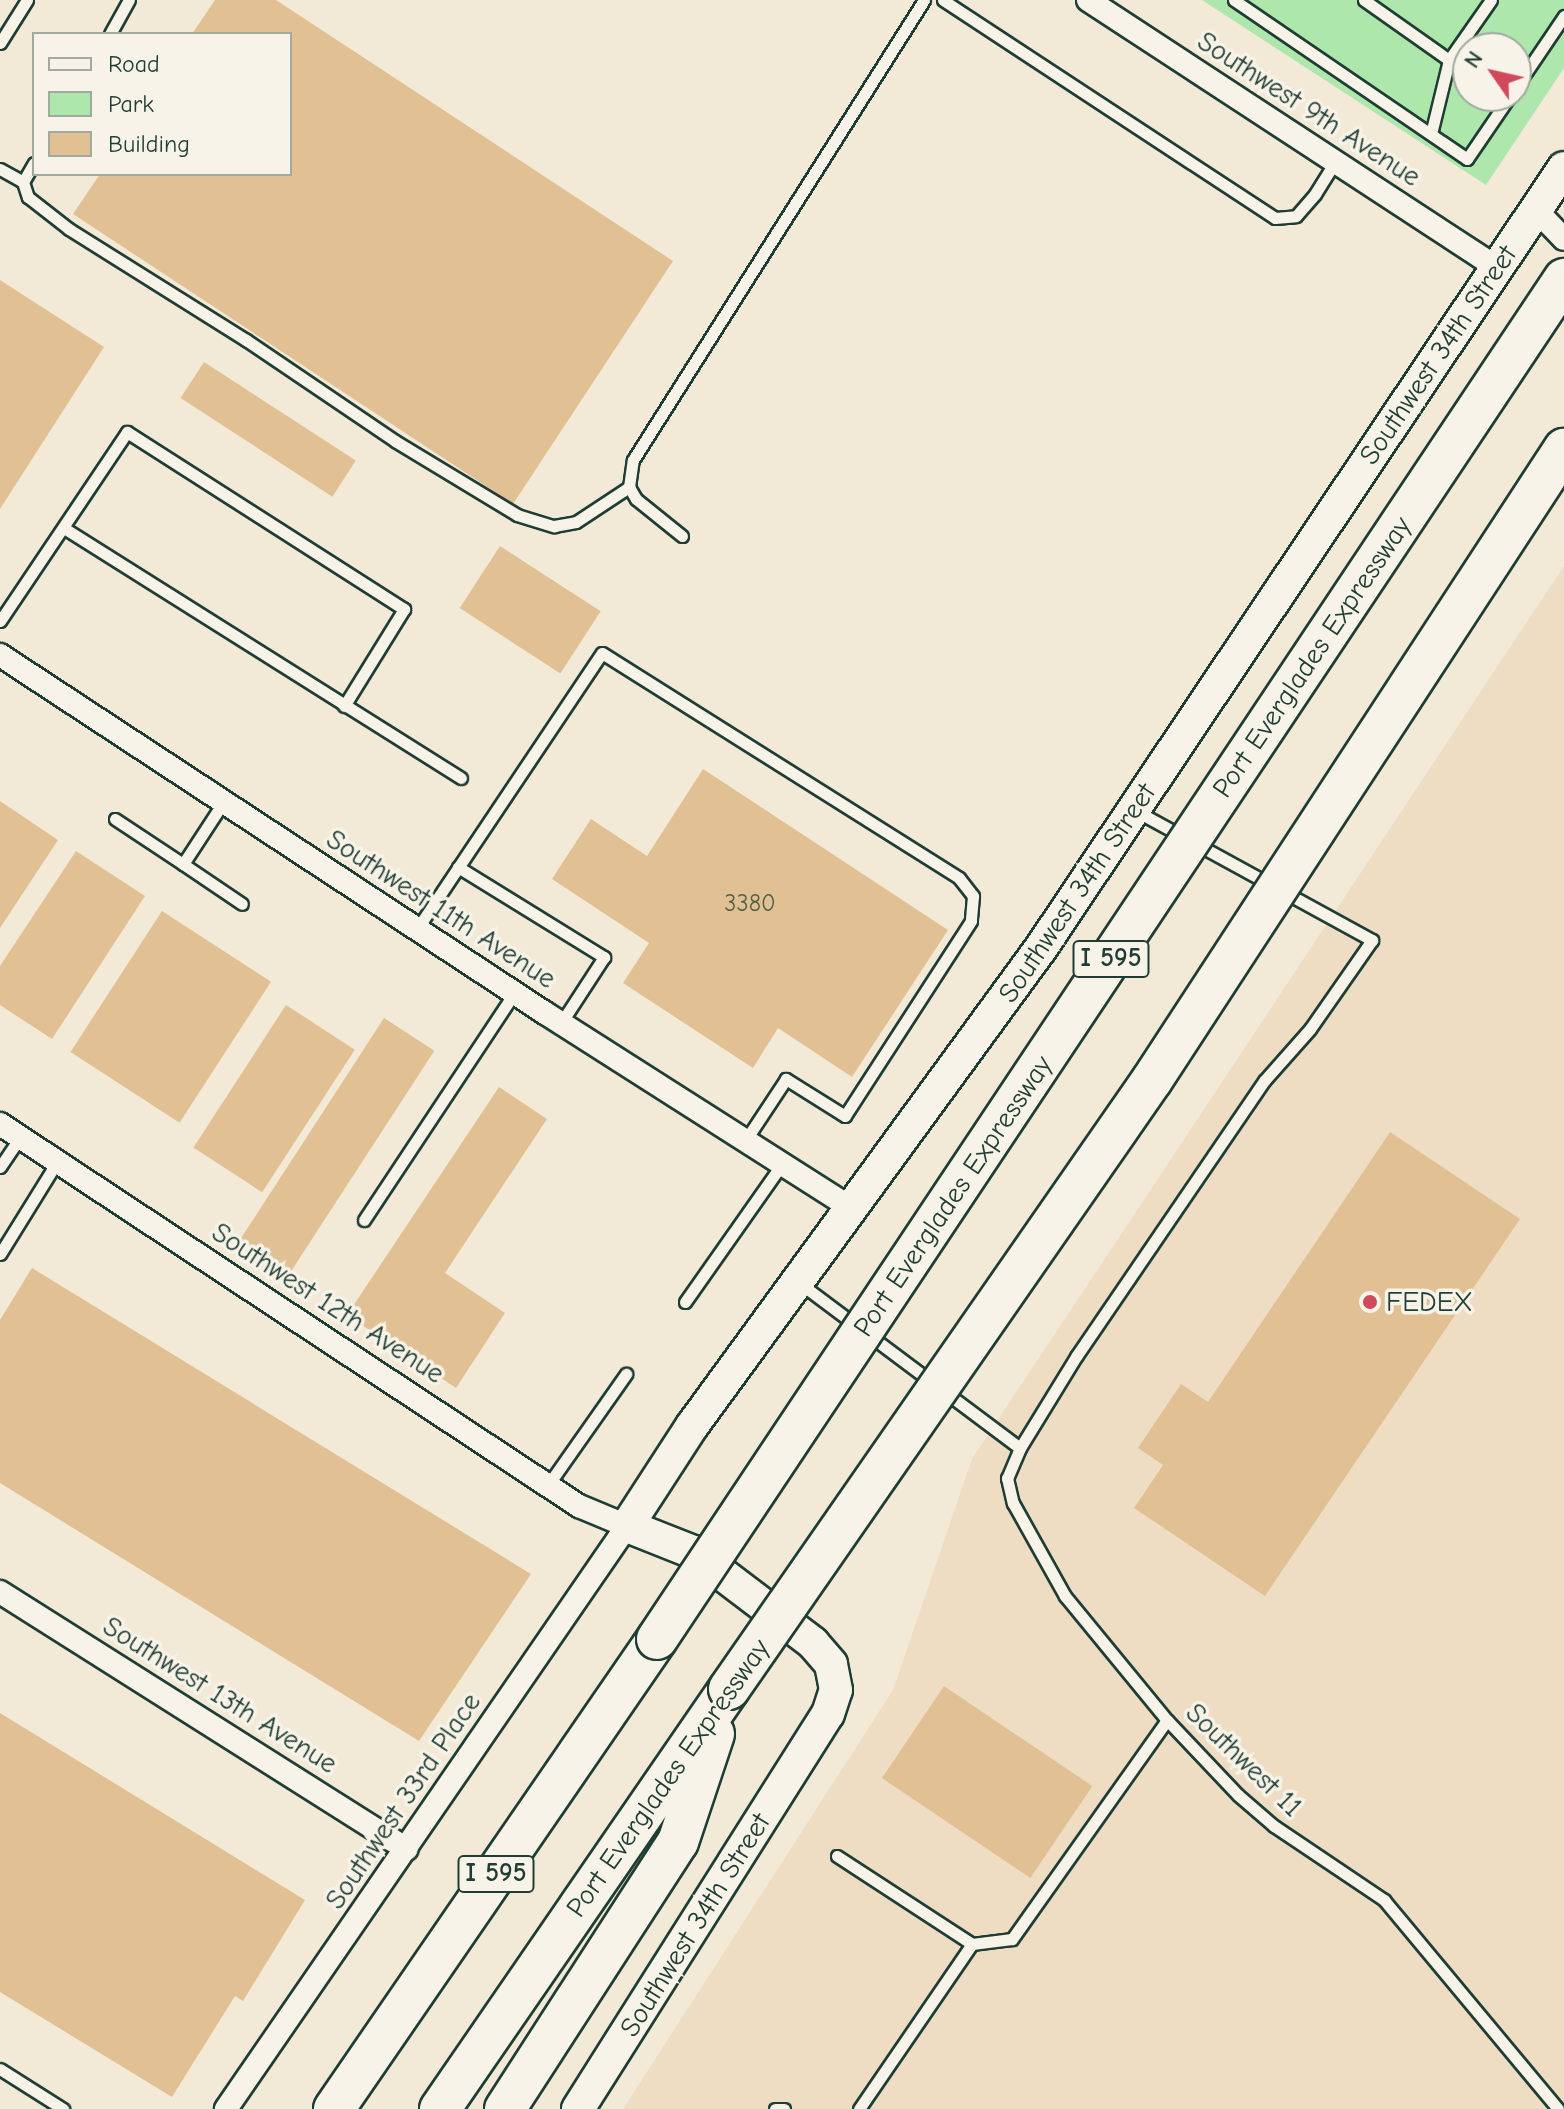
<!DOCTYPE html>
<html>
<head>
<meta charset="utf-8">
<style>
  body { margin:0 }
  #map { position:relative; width:1564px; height:2109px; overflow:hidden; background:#f3e9d7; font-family:"Comic Neue",sans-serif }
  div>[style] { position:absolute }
  .built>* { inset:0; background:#eeddc3 }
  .green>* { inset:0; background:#ade7ac }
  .building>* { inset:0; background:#e1c194; transform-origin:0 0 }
  .roads { filter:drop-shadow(2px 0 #1f3d34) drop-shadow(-2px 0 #1f3d34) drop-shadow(0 2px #1f3d34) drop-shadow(0 -2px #1f3d34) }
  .lane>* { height:11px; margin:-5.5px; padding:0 5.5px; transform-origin:5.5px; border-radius:5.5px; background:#f7f3e8 }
  .street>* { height:22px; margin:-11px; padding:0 11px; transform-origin:11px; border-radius:11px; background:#f7f3e8 }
  .secondary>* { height:32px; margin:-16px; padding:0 16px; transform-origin:16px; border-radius:16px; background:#f7f3e8 }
  .highway>* { height:40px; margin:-20px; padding:0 20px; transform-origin:20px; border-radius:20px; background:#f7f3e8 }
  .bridges { filter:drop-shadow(2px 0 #1f3d34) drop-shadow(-2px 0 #1f3d34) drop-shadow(0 2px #1f3d34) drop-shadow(0 -2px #1f3d34) }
  .highway-bridge>* { height:40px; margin:-20px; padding:0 20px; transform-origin:20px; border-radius:20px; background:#f7f3e8 }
  .dots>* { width:22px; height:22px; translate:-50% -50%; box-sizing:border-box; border:4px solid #f7f3e8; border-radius:50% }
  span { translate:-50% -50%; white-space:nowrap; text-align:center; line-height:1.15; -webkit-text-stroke:7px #f7f3e8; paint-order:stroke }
  .number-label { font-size:24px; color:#505e4c }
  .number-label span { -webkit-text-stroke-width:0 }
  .shield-label span { padding:2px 6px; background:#f7f3e8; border:2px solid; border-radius:6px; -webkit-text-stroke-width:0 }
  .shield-label { font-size:26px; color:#1f3d34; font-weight:700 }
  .street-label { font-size:28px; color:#1f3d34 }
  .poi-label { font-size:28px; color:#1f3d34 }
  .left { translate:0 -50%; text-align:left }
  .legend { position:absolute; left:32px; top:32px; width:260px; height:144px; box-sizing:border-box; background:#f7f3e8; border:2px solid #a1aaa0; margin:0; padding:10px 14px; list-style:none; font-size:24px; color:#1f3d34 }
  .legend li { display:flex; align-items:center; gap:16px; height:40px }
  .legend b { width:40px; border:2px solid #a1aaa0 }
  .north { position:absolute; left:1452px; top:32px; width:80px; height:80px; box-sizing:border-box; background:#f7f3e8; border:2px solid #a1aaa0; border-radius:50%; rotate:304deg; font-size:22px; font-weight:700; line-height:32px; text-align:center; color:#1f3d34 }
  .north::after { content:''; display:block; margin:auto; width:28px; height:36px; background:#d1495b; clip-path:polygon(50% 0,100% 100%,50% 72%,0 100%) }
</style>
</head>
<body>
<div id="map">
  <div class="built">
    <i style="clip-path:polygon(1564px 566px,1564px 2109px,623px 2109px,893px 1690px,972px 1459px)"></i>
  </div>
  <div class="green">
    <i style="clip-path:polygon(evenodd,1202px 0,1564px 0,1564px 68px,1486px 185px,1202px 0,1468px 48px,1516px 48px,1516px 96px,1468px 96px,1468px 48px)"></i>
  </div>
  <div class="building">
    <i style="clip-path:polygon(215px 0,276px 0,673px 261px,513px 504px,73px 214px,100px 174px,290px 174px,290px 34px,192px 34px)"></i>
    <i style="clip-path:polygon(0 280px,104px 347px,0 509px)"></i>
    <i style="left:204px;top:362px;width:181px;height:43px;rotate:33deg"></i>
    <i style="left:500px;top:546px;width:120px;height:74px;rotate:33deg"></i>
    <i style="clip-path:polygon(703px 769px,948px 930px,852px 1077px,778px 1028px,753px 1068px,623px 983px,649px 943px,552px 879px,591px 819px,647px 856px)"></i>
    <i style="clip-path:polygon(0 801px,58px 840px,0 928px)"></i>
    <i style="clip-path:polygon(76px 851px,145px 896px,52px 1039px,0 1005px,0 966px)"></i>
    <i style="left:162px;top:911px;width:130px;height:168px;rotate:33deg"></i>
    <i style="left:286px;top:1005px;width:82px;height:170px;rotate:33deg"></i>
    <i style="left:384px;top:1018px;width:60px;height:276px;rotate:33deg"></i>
    <i style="clip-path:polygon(499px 1087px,547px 1119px,445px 1273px,505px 1313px,456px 1388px,347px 1315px)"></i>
    <i style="clip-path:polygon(1390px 1132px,1520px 1219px,1265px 1596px,1134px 1508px,1163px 1465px,1138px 1448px,1181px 1384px,1208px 1402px)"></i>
    <i style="clip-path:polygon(32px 1268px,531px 1574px,419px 1741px,0 1483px,0 1320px)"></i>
    <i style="left:944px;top:1686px;width:179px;height:111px;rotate:34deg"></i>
    <i style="clip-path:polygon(0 1713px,305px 1900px,243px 2001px,235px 1996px,172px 2097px,0 1992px)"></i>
  </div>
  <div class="roads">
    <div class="lane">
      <i style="left:943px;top:0;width:397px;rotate:33.3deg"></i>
      <i style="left:1275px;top:218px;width:21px;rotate:-5deg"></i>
      <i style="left:1296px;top:216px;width:29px;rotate:-49deg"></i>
      <i style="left:1315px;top:194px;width:38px;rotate:-58deg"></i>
      <i style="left:1234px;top:0;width:282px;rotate:34.3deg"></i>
      <i style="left:1467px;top:159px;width:76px;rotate:-55.7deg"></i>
      <i style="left:1364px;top:0;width:104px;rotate:35.2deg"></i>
      <i style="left:1449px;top:60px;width:73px;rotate:-55deg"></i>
      <i style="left:110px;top:34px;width:39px;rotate:-61deg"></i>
      <i style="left:0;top:43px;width:51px;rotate:-57.9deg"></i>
      <i style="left:1516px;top:87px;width:86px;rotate:-55.9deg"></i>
      <i style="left:1431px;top:134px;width:76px;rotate:-76.3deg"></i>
      <i style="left:34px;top:163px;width:22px;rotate:120deg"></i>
      <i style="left:23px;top:182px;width:16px;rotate:72deg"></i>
      <i style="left:28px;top:197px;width:52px;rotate:38deg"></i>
      <i style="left:69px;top:229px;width:209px;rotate:32.1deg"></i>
      <i style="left:246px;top:340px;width:180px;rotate:34.1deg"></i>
      <i style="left:395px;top:441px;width:143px;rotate:31.2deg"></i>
      <i style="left:517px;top:515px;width:39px;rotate:17deg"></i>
      <i style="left:554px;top:526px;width:22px;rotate:-10deg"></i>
      <i style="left:576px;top:522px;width:64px;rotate:-33.4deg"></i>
      <i style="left:0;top:169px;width:26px;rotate:29deg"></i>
      <i style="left:64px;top:528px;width:469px;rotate:32.2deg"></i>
      <i style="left:682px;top:536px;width:59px;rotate:-141.2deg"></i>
      <i style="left:636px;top:499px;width:14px;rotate:-120deg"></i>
      <i style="left:629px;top:487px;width:27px;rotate:-82deg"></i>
      <i style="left:633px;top:460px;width:544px;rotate:-57.68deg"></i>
      <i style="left:0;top:621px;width:228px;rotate:-56.1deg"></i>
      <i style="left:127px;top:432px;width:329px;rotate:32.6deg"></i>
      <i style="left:404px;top:609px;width:114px;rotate:121.7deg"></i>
      <i style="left:1138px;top:812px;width:267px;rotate:28.7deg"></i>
      <i style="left:1372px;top:940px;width:108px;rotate:124.9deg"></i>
      <i style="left:1310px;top:1029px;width:69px;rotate:131.5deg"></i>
      <i style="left:1264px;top:1081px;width:332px;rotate:124.3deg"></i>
      <i style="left:1077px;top:1355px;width:109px;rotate:121.5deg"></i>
      <i style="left:1020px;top:1448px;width:33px;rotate:113deg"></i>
      <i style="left:1007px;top:1478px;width:26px;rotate:77deg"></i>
      <i style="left:1013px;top:1503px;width:107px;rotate:60.8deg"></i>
      <i style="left:1065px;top:1596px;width:161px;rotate:50.6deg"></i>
      <i style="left:1167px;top:1720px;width:103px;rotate:46.6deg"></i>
      <i style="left:1238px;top:1795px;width:48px;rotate:40.7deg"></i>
      <i style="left:1274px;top:1826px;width:133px;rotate:33.9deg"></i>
      <i style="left:1384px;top:1900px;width:272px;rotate:50.2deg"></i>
      <i style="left:115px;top:819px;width:82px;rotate:33.5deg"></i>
      <i style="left:183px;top:864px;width:75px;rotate:-56.9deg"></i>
      <i style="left:183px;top:864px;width:71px;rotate:34.1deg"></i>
      <i style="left:458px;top:867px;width:172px;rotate:31.7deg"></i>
      <i style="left:604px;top:957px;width:79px;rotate:123.1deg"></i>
      <i style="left:417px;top:929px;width:332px;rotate:-56.2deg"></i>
      <i style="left:602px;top:653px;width:422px;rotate:32.2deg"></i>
      <i style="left:959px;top:878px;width:23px;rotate:52deg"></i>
      <i style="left:973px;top:896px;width:25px;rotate:95deg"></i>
      <i style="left:971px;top:921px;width:232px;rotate:122.9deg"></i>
      <i style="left:845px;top:1116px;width:70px;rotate:-147.9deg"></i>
      <i style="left:786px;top:1079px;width:74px;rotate:123.5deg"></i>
      <i style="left:0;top:1167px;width:36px;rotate:-56deg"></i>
      <i style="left:364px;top:1220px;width:272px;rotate:-56.5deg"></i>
      <i style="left:0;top:1254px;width:108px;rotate:-58.2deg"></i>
      <i style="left:798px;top:1282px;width:277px;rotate:36.8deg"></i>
      <i style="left:685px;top:1302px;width:169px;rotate:-54.9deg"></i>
      <i style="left:548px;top:1485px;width:136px;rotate:-54.9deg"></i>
      <i style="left:837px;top:1856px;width:161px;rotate:33.1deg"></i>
      <i style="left:0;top:2069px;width:75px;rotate:32.4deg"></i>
      <i style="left:775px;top:2109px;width:9px"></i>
      <i style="left:859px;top:2109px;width:200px;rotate:-55.6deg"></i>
      <i style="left:972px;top:1944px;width:40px;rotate:-7.1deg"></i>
      <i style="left:1012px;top:1939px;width:268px;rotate:-54.7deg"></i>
    </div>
    <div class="street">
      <i style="left:1088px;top:0;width:489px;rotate:33.2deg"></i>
      <i style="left:1536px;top:210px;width:40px;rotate:46deg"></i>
      <i style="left:0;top:655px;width:652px;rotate:33.3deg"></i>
      <i style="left:545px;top:1013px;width:365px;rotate:32.5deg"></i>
      <i style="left:0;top:1124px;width:694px;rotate:33.42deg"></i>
      <i style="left:579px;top:1506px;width:52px;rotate:22.6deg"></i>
      <i style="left:627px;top:1526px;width:708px;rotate:124.52deg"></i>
      <i style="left:0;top:1592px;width:481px;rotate:32.3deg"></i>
    </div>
    <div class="secondary">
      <i style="left:578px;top:2109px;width:467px;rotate:-57.7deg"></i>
      <i style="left:828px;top:1714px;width:25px;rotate:-72deg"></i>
      <i style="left:836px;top:1690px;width:26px;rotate:-101deg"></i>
      <i style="left:831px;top:1664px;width:28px;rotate:-131deg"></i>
      <i style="left:813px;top:1643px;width:151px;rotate:-142.8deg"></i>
      <i style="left:693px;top:1552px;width:71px;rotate:-158.5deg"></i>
      <i style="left:627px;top:1526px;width:119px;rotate:-57deg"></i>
      <i style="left:692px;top:1426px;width:592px;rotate:-53.87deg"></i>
      <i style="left:1041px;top:948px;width:939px;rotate:-56.16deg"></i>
    </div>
    <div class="highway">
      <i style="left:334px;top:2109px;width:570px;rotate:-55.5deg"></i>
      <i style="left:440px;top:2109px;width:510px;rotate:-55.47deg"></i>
      <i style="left:505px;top:2109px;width:318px;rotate:-57.1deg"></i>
      <i style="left:678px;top:1842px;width:114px;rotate:-71.6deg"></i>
    </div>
  </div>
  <div class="bridges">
    <div class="highway-bridge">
      <i style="left:657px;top:1639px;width:1635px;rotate:-56.3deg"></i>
      <i style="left:729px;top:1689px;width:741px;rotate:-55.22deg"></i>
      <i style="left:1152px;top:1080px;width:754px;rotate:-56.86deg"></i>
    </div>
  </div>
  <div class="dots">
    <i style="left:1370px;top:1302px;background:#d1495b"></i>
  </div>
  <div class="number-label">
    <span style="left:750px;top:904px">3380</span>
  </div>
  <div class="shield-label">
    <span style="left:1111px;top:959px">I 595</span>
    <span style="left:496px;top:1874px">I 595</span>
  </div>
  <div class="street-label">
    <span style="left:1309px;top:109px;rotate:33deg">Southwest 9th Avenue</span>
    <span style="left:1438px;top:355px;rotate:-56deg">Southwest 34th Street</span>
    <span style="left:1312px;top:657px;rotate:-56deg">Port Everglades Expressway</span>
    <span style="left:1077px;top:893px;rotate:-56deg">Southwest 34th Street</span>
    <span style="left:441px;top:909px;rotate:33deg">Southwest 11th Avenue</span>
    <span style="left:953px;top:1196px;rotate:-56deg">Port Everglades Expressway</span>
    <span style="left:328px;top:1303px;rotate:33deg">Southwest 12th Avenue</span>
    <span style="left:220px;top:1695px;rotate:32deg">Southwest 13th Avenue</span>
    <span style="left:1244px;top:1760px;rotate:44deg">Southwest 11</span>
    <span style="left:668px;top:1778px;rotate:-55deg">Port Everglades Expressway</span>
    <span style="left:403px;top:1801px;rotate:-56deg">Southwest 33rd Place</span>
    <span style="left:695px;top:1925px;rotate:-58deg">Southwest 34th Street</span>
  </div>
  <div class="poi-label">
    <span class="left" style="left:1386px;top:1302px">FEDEX</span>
  </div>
  <ul class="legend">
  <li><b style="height:10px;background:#f7f3e8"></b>Road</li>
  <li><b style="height:22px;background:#ade7ac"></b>Park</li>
  <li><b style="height:22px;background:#e1c194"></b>Building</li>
  </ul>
  <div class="north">N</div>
</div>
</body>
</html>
